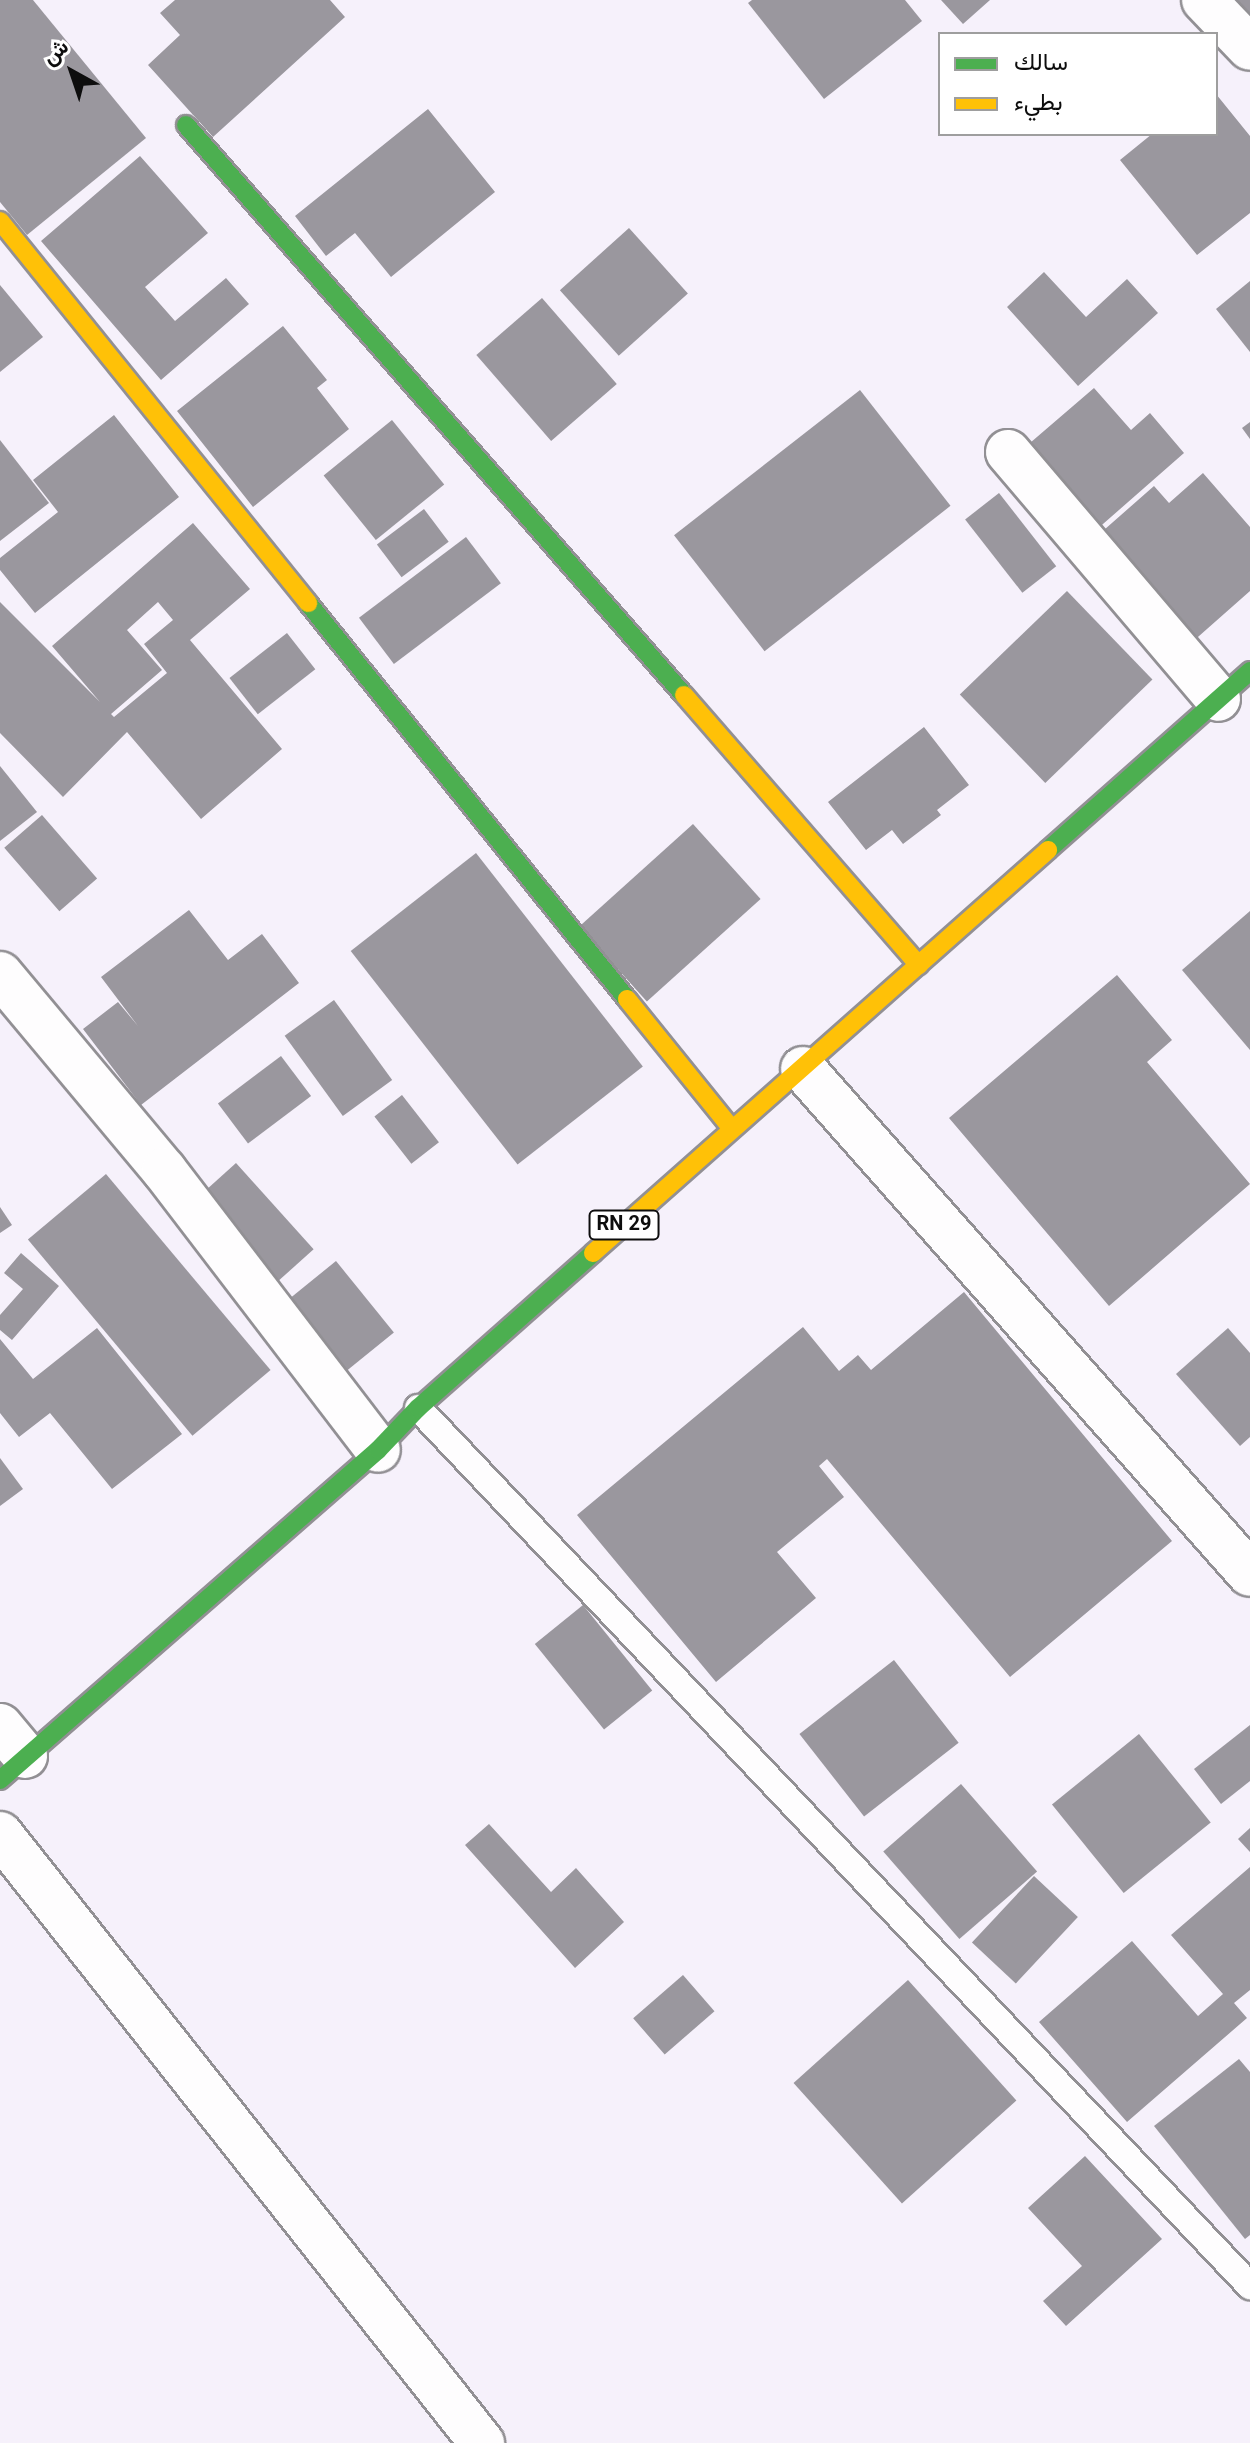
<!DOCTYPE html>
<html>
<head>
<meta charset="utf-8">
<style>
  body { margin:0 }
  #map { position:relative; width:1250px; height:2443px; overflow:hidden; background:#f6f1fb; font-family:Georgia,Vazirmatn,serif }
  div>[style] { position:absolute }
  .building>* { inset:0; background:#9a979e; transform-origin:0 0 }
  .roads { filter:drop-shadow(2px 0 #929094) drop-shadow(-2px 0 #929094) drop-shadow(0 2px #929094) drop-shadow(0 -2px #929094) }
  .lane>* { height:26px; margin:-13px; padding:0 13px; transform-origin:13px; border-radius:13px; background:#fefdfe }
  .street>* { height:44px; margin:-22px; padding:0 22px; transform-origin:22px; border-radius:22px; background:#fefdfe }
  .fast>* { height:18px; margin:-9px; padding:0 9px; transform-origin:9px; border-radius:9px; background:#4caf50 }
  .slow>* { height:18px; margin:-9px; padding:0 9px; transform-origin:9px; border-radius:9px; background:#ffc107 }
  span { translate:-50% -50%; white-space:nowrap; text-align:center; line-height:1.15; -webkit-text-stroke:8px #fff; paint-order:stroke }
  .shield-label span { padding:2px 6px; background:#fff; border:2px solid; border-radius:6px; -webkit-text-stroke-width:0 }
  .shield-label { font-size:20px; color:#0d0d0d; font-weight:700 }
  .legend { position:absolute; left:938px; top:32px; width:280px; height:104px; box-sizing:border-box; background:#fff; border:2px solid #9e9e9e; margin:0; padding:10px 14px; list-style:none; font-size:24px; color:#0d0d0d }
  .legend li { display:flex; align-items:center; gap:16px; height:40px }
  .legend b { width:40px; border:2px solid #9e9e9e }
  .north { position:absolute; left:32px; top:32px; width:80px; height:80px; -webkit-text-stroke:6px #fff; paint-order:stroke; rotate:320deg; font-size:22px; font-weight:700; line-height:32px; text-align:center; color:#0d0d0d }
  .north::after { content:''; display:block; margin:auto; width:28px; height:36px; background:#0d0d0d; clip-path:polygon(50% 0,100% 100%,50% 72%,0 100%) }
</style>
</head>
<body>
<div id="map">
  <div class="building">
    <i style="clip-path:polygon(0 0,33px 0,146px 138px,27px 235px,0 202px)"></i>
    <i style="clip-path:polygon(175px 0,330px 0,345px 17px,213px 137px,148px 65px,180px 35px,160px 13px)"></i>
    <i style="clip-path:polygon(752px 0,905px 0,922px 21px,824px 99px,748px 3px)"></i>
    <i style="clip-path:polygon(941px 0,990px 0,963px 24px)"></i>
    <i style="clip-path:polygon(1224px 0,1250px 0,1250px 14px,1243px 21px)"></i>
    <i style="clip-path:polygon(1216px 94px,1250px 136px,1250px 213px,1197px 255px,1120px 160px,1152px 134px,1216px 134px)"></i>
    <i style="clip-path:polygon(428px 109px,495px 192px,391px 277px,355px 233px,326px 256px,295px 216px)"></i>
    <i style="clip-path:polygon(140px 156px,208px 233px,145px 287px,175px 321px,226px 278px,249px 304px,161px 380px,41px 241px)"></i>
    <i style="left:629px;top:228px;width:88px;height:93px;rotate:48deg"></i>
    <i style="clip-path:polygon(1044px 272px,1086px 317px,1127px 279px,1158px 313px,1078px 386px,1007px 307px)"></i>
    <i style="clip-path:polygon(1250px 281px,1250px 352px,1216px 309px)"></i>
    <i style="clip-path:polygon(0 285px,43px 337px,0 372px)"></i>
    <i style="left:542px;top:298px;width:114px;height:87px;rotate:49deg"></i>
    <i style="clip-path:polygon(283px 326px,327px 380px,317px 388px,349px 429px,253px 507px,177px 411px)"></i>
    <i style="clip-path:polygon(1094px 388px,1131px 430px,1150px 413px,1184px 453px,1095px 531px,1023px 449px)"></i>
    <i style="left:860px;top:390px;width:147px;height:236px;rotate:52deg"></i>
    <i style="clip-path:polygon(114px 415px,179px 497px,35px 613px,0 570px,0 558px,58px 512px,33px 480px)"></i>
    <i style="left:392px;top:420px;width:83px;height:88px;rotate:51deg"></i>
    <i style="clip-path:polygon(1250px 422px,1250px 439px,1242px 428px)"></i>
    <i style="clip-path:polygon(0 440px,49px 503px,0 541px)"></i>
    <i style="clip-path:polygon(1203px 473px,1250px 527px,1250px 591px,1190px 644px,1096px 537px,1154px 486px,1169px 503px)"></i>
    <i style="left:999px;top:493px;width:93px;height:43px;rotate:52deg"></i>
    <i style="left:424px;top:509px;width:41px;height:59px;rotate:53deg"></i>
    <i style="clip-path:polygon(evenodd,193px 523px,250px 589px,190px 640px,282px 749px,201px 819px,127px 732px,63px 797px,0 733px,0 602px,100px 702px,52px 646px,193px 523px,158px 602px,173px 620px,144px 644px,167px 673px,114px 717px,111px 714px,162px 670px,127px 630px,158px 602px)"></i>
    <i style="left:466px;top:537px;width:58px;height:134px;rotate:53deg"></i>
    <i style="left:1067px;top:591px;width:123px;height:149px;rotate:46deg"></i>
    <i style="left:287px;top:633px;width:46px;height:73px;rotate:52deg"></i>
    <i style="clip-path:polygon(924px 727px,969px 785px,937px 810px,941px 815px,903px 844px,892px 830px,866px 850px,828px 802px)"></i>
    <i style="clip-path:polygon(0 766px,37px 812px,0 841px)"></i>
    <i style="left:42px;top:815px;width:84px;height:50px;rotate:49deg"></i>
    <i style="left:693px;top:824px;width:101px;height:153px;rotate:48deg"></i>
    <i style="left:476px;top:853px;width:271px;height:159px;rotate:52deg"></i>
    <i style="clip-path:polygon(189px 910px,228px 960px,262px 934px,299px 983px,141px 1105px,83px 1029px,118px 1002px,138px 1026px,101px 977px)"></i>
    <i style="clip-path:polygon(1250px 911px,1250px 1050px,1182px 970px)"></i>
    <i style="clip-path:polygon(1117px 975px,1172px 1040px,1147px 1062px,1250px 1184px,1109px 1306px,949px 1118px)"></i>
    <i style="left:334px;top:1000px;width:99px;height:61px;rotate:54deg"></i>
    <i style="left:281px;top:1056px;width:50px;height:79px;rotate:53deg"></i>
    <i style="left:402px;top:1095px;width:60px;height:35px;rotate:52deg"></i>
    <i style="left:236px;top:1163px;width:116px;height:69px;rotate:48deg"></i>
    <i style="left:106px;top:1174px;width:256px;height:102px;rotate:50deg"></i>
    <i style="clip-path:polygon(0 1207px,12px 1225px,0 1233px)"></i>
    <i style="clip-path:polygon(21px 1253px,59px 1286px,12px 1340px,0 1330px,0 1315px,23px 1289px,4px 1273px)"></i>
    <i style="left:336px;top:1261px;width:92px;height:77px;rotate:51deg"></i>
    <i style="clip-path:polygon(964px 1292px,1172px 1541px,1010px 1677px,827px 1459px,819px 1466px,844px 1497px,777px 1552px,816px 1598px,716px 1682px,577px 1515px,803px 1327px,839px 1371px,858px 1355px,871px 1370px)"></i>
    <i style="clip-path:polygon(97px 1328px,182px 1434px,112px 1489px,50px 1413px,19px 1437px,0 1413px,0 1339px,33px 1379px)"></i>
    <i style="clip-path:polygon(1228px 1328px,1250px 1353px,1250px 1437px,1240px 1446px,1176px 1374px)"></i>
    <i style="clip-path:polygon(0 1458px,23px 1489px,0 1506px)"></i>
    <i style="left:583px;top:1605px;width:110px;height:62px;rotate:51deg"></i>
    <i style="left:894px;top:1660px;width:105px;height:120px;rotate:52deg"></i>
    <i style="clip-path:polygon(1250px 1725px,1250px 1781px,1221px 1804px,1194px 1769px)"></i>
    <i style="left:1139px;top:1734px;width:114px;height:112px;rotate:51deg"></i>
    <i style="left:961px;top:1784px;width:116px;height:103px;rotate:49deg"></i>
    <i style="clip-path:polygon(489px 1824px,551px 1892px,576px 1868px,624px 1922px,575px 1968px,465px 1845px)"></i>
    <i style="clip-path:polygon(1250px 1828px,1250px 1852px,1238px 1839px)"></i>
    <i style="clip-path:polygon(1250px 1867px,1250px 1990px,1234px 2003px,1247px 2018px,1127px 2122px,1039px 2022px,1132px 1941px,1198px 2016px,1223px 1994px,1171px 1935px)"></i>
    <i style="left:1034px;top:1876px;width:60px;height:91px;rotate:43deg"></i>
    <i style="left:683px;top:1975px;width:48px;height:66px;rotate:49deg"></i>
    <i style="left:908px;top:1980px;width:162px;height:154px;rotate:48deg"></i>
    <i style="clip-path:polygon(1239px 2059px,1250px 2072px,1250px 2235px,1245px 2239px,1154px 2126px)"></i>
    <i style="clip-path:polygon(1085px 2156px,1162px 2239px,1066px 2326px,1043px 2301px,1082px 2266px,1028px 2208px)"></i>
  </div>
  <div class="roads">
    <div class="lane">
      <i style="left:418px;top:1408px;width:1210px;rotate:46.54deg"></i>
    </div>
    <div class="street">
      <i style="left:1204px;top:0;width:66px;rotate:46.2deg"></i>
      <i style="left:1008px;top:452px;width:324px;rotate:49.6deg"></i>
      <i style="left:0;top:974px;width:256px;rotate:50.1deg"></i>
      <i style="left:164px;top:1170px;width:352px;rotate:52.6deg"></i>
      <i style="left:803px;top:1069px;width:674px;rotate:48.49deg"></i>
      <i style="left:0;top:1726px;width:39px;rotate:50deg"></i>
      <i style="left:0;top:1834px;width:777px;rotate:51.64deg"></i>
    </div>
    <div class="fast">
      <i style="left:186px;top:125px;width:757px;rotate:48.86deg"></i>
      <i style="left:308px;top:603px;width:509px;rotate:51.15deg"></i>
      <i style="left:1048px;top:850px;width:270px;rotate:-41.5deg"></i>
      <i style="left:0;top:1780px;width:502px;rotate:-41.12deg"></i>
      <i style="left:378px;top:1450px;width:58px;rotate:-46.4deg"></i>
      <i style="left:418px;top:1408px;width:234px;rotate:-41.5deg"></i>
    </div>
    <div class="slow">
      <i style="left:0;top:221px;width:491px;rotate:51.1deg"></i>
      <i style="left:684px;top:695px;width:358px;rotate:49deg"></i>
      <i style="left:627px;top:999px;width:167px;rotate:51.1deg"></i>
      <i style="left:593px;top:1253px;width:608px;rotate:-41.53deg"></i>
    </div>
  </div>
  <div class="shield-label">
    <span style="left:624px;top:1225px">RN 29</span>
  </div>
  <ul class="legend">
  <li><b style="height:10px;background:#4caf50"></b>سالك</li>
  <li><b style="height:10px;background:#ffc107"></b>بطيء</li>
  </ul>
  <div class="north">ش</div>
</div>
</body>
</html>
